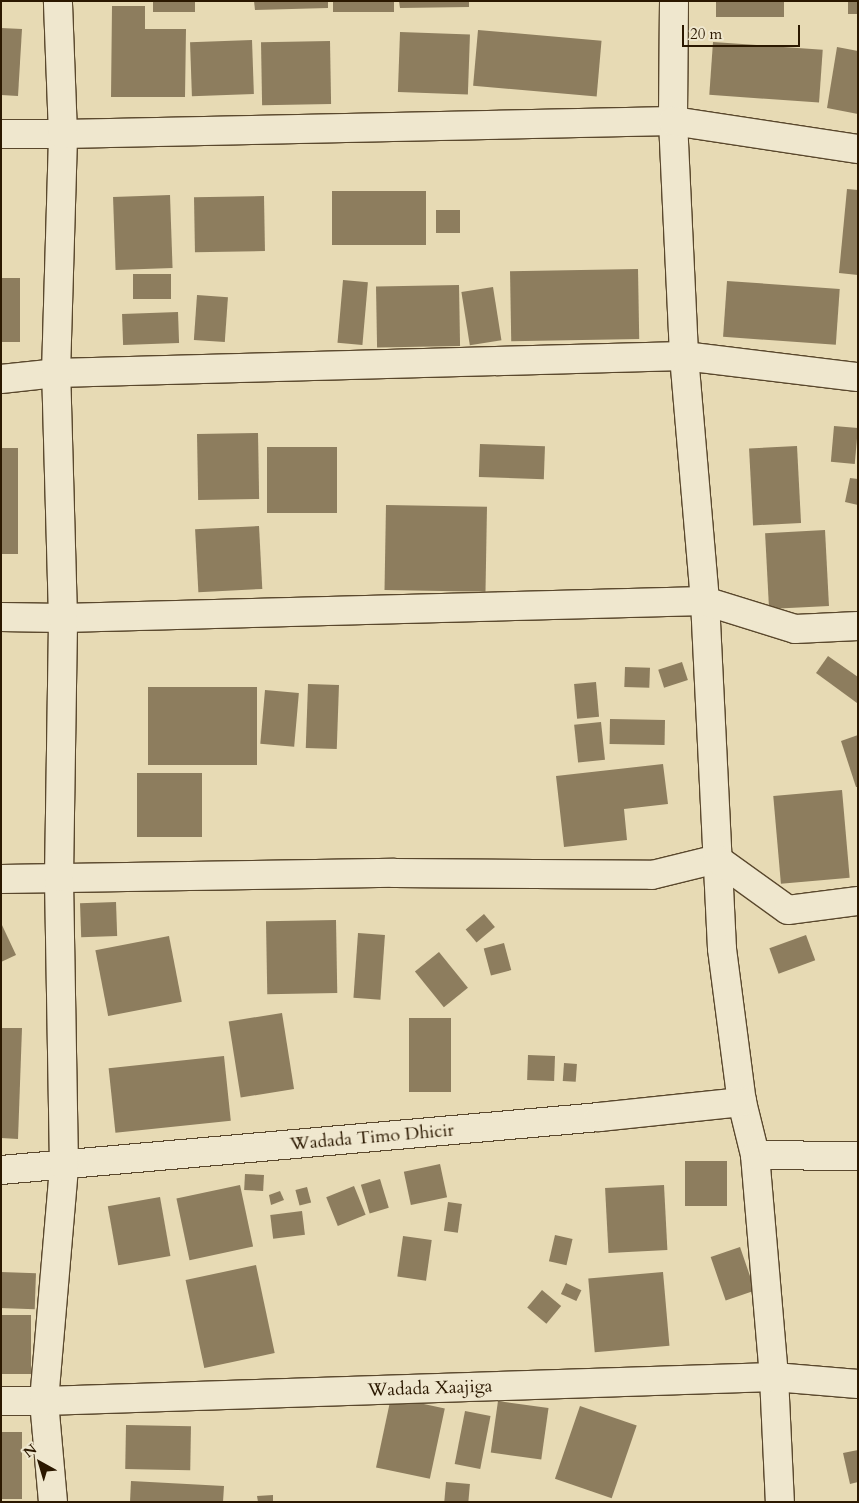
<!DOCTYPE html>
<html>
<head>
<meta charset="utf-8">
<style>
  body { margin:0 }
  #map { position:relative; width:859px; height:1503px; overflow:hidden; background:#e7dab4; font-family:Cardo,serif }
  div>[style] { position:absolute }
  .building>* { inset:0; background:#8d7d5e; transform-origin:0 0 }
  .roads { filter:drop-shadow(1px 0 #5a482d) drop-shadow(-1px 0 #5a482d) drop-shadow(0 1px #5a482d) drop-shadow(0 -1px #5a482d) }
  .street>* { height:28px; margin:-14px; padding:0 14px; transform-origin:14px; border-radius:14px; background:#efe7ce }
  span { translate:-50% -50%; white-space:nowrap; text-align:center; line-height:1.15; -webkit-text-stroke:4px #efe7ce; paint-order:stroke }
  .street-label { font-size:18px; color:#2b1800 }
  .frame { position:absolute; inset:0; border:2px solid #2b1800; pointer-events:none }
  .north { position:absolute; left:15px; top:1438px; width:50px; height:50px; -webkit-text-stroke:4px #efe7ce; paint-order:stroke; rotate:321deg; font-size:14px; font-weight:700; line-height:20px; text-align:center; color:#2b1800 }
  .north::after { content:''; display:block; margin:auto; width:18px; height:22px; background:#2b1800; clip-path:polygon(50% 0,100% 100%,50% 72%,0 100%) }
  .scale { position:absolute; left:682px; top:25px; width:118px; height:22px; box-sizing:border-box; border:2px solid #2b1800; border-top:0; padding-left:6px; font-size:15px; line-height:18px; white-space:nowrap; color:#2b1800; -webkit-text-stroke:4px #efe7ce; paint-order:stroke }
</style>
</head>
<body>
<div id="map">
  <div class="building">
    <i style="left:153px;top:1px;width:42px;height:11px"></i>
    <i style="clip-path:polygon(254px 1px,328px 1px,328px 8px,255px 10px)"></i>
    <i style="left:333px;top:1px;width:61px;height:11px"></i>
    <i style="clip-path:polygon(399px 1px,469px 1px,469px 7px,400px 8px)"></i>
    <i style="left:716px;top:1px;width:68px;height:16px"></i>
    <i style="left:848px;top:1px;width:10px;height:13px"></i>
    <i style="clip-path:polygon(112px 6px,145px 6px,145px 29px,186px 29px,185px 97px,111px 97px)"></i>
    <i style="clip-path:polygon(1px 28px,22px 29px,18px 96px,1px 95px)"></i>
    <i style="left:478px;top:30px;width:124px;height:56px;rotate:5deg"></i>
    <i style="left:400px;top:32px;width:70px;height:60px;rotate:2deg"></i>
    <i style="left:252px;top:40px;width:54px;height:62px;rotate:88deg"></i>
    <i style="left:330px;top:41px;width:63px;height:69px;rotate:89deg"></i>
    <i style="left:713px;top:42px;width:110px;height:53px;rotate:4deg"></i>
    <i style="clip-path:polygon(837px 47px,858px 51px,858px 114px,827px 108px)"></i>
    <i style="clip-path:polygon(847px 189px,858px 190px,858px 275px,839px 273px)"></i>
    <i style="left:332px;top:191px;width:94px;height:54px"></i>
    <i style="left:170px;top:195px;width:73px;height:57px;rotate:88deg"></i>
    <i style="left:264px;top:196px;width:55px;height:70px;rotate:89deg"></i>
    <i style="left:436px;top:210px;width:24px;height:23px"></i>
    <i style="left:638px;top:269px;width:70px;height:128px;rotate:89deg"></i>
    <i style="left:171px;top:274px;width:25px;height:38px;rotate:90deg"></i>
    <i style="left:1px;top:278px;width:19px;height:64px"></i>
    <i style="left:343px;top:280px;width:25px;height:63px;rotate:5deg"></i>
    <i style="left:727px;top:281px;width:113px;height:56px;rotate:4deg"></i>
    <i style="left:459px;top:285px;width:61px;height:83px;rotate:89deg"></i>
    <i style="left:493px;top:287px;width:54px;height:32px;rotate:81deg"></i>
    <i style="left:197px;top:295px;width:31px;height:45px;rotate:4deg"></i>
    <i style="left:178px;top:312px;width:31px;height:56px;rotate:88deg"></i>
    <i style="left:834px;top:426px;width:24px;height:36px;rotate:5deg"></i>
    <i style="left:258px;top:433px;width:66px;height:61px;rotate:89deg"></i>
    <i style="left:480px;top:444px;width:65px;height:33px;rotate:2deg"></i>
    <i style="left:797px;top:446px;width:77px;height:48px;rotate:87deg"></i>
    <i style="left:267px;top:447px;width:70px;height:66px"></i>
    <i style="left:1px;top:448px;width:17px;height:106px"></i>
    <i style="clip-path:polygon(850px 478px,858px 479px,858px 505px,845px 502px)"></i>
    <i style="left:386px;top:505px;width:101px;height:85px;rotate:1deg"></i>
    <i style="left:259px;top:526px;width:63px;height:64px;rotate:87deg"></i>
    <i style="left:825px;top:530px;width:76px;height:60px;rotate:87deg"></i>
    <i style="clip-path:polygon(828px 656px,858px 677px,857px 703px,816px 673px)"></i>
    <i style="left:682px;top:662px;width:19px;height:25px;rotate:72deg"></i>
    <i style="left:625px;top:667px;width:25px;height:20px;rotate:2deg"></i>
    <i style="left:596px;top:682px;width:35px;height:22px;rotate:85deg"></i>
    <i style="left:308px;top:684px;width:31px;height:64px;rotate:2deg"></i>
    <i style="left:148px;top:687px;width:109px;height:78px"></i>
    <i style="left:265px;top:690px;width:34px;height:54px;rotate:5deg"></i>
    <i style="left:610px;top:719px;width:55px;height:25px;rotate:1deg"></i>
    <i style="left:601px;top:722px;width:38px;height:27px;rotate:84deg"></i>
    <i style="clip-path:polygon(858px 735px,858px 787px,856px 787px,841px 741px)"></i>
    <i style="clip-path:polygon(663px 764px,668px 804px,624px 809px,627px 840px,564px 847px,556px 776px)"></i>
    <i style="left:202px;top:773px;width:64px;height:65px;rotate:90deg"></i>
    <i style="left:842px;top:790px;width:88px;height:69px;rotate:85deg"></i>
    <i style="left:116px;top:902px;width:34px;height:36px;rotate:88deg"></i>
    <i style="left:484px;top:914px;width:17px;height:24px;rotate:50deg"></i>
    <i style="left:336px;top:920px;width:73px;height:70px;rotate:89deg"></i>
    <i style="clip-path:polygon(1px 923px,16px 955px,1px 962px)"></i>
    <i style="left:358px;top:933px;width:27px;height:65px;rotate:4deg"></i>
    <i style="left:806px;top:935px;width:27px;height:39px;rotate:70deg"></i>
    <i style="left:169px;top:936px;width:67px;height:75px;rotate:79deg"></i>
    <i style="left:504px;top:943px;width:28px;height:21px;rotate:75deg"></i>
    <i style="left:439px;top:952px;width:46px;height:31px;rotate:51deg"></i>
    <i style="left:282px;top:1013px;width:77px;height:54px;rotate:81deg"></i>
    <i style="left:409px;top:1018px;width:42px;height:74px"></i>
    <i style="clip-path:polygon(1px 1028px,22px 1028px,18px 1139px,1px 1138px)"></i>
    <i style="left:528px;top:1055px;width:27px;height:25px;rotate:2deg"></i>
    <i style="left:224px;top:1056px;width:65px;height:116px;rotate:84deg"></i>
    <i style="left:564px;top:1063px;width:13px;height:18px;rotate:4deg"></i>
    <i style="left:685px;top:1161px;width:42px;height:45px"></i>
    <i style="left:440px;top:1164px;width:34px;height:37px;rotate:78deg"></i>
    <i style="left:245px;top:1174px;width:19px;height:16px;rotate:3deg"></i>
    <i style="left:380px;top:1179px;width:30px;height:20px;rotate:73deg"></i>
    <i style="left:240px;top:1185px;width:63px;height:65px;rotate:78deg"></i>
    <i style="left:664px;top:1185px;width:65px;height:59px;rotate:87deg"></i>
    <i style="left:354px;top:1186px;width:31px;height:30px;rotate:68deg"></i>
    <i style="left:307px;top:1187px;width:16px;height:12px;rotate:75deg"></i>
    <i style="clip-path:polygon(280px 1191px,284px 1200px,271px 1205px,269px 1195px)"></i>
    <i style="left:160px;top:1197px;width:60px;height:53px;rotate:80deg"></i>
    <i style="left:448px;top:1202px;width:14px;height:29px;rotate:8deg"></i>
    <i style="left:302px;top:1211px;width:24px;height:32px;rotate:83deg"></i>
    <i style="left:555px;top:1235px;width:18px;height:27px;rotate:13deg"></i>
    <i style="left:403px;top:1236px;width:29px;height:41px;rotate:8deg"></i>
    <i style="left:740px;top:1247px;width:46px;height:31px;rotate:71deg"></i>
    <i style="left:256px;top:1265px;width:90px;height:72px;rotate:78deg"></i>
    <i style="left:1px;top:1272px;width:35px;height:36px;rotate:2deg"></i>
    <i style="left:663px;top:1272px;width:74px;height:75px;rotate:85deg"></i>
    <i style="left:566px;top:1283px;width:17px;height:12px;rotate:25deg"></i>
    <i style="left:542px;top:1290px;width:25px;height:23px;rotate:40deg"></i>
    <i style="left:1px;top:1315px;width:30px;height:59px"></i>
    <i style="left:391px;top:1397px;width:55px;height:72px;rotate:12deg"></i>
    <i style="left:498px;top:1401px;width:51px;height:52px;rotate:8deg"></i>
    <i style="left:580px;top:1406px;width:60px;height:77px;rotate:19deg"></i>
    <i style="left:465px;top:1411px;width:26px;height:54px;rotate:11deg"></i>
    <i style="left:126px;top:1425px;width:65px;height:44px;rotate:1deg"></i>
    <i style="left:1px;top:1432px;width:21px;height:67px"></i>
    <i style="clip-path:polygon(858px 1450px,858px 1482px,850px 1484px,843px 1453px)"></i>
    <i style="clip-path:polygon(131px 1481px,224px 1486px,223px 1502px,130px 1502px)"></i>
    <i style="left:446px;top:1482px;width:24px;height:20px;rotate:5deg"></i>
    <i style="clip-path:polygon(273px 1495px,273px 1502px,258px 1502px,257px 1496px)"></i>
  </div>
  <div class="roads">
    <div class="street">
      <i style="left:674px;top:1px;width:120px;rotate:90.5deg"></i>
      <i style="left:673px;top:121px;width:235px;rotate:87.3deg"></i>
      <i style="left:684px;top:356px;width:246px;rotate:85.1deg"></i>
      <i style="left:705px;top:601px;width:348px;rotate:87.2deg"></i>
      <i style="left:722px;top:949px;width:154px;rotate:82.6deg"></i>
      <i style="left:742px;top:1102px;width:55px;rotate:76.2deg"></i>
      <i style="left:755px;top:1155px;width:223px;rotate:85.1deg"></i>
      <i style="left:774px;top:1377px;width:125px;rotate:87.3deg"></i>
      <i style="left:1px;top:134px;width:62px"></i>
      <i style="left:63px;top:134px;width:610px;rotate:-1.22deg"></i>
      <i style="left:673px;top:121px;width:187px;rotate:8.6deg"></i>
      <i style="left:1px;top:379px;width:55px;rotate:-6.2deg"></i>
      <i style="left:56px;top:373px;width:628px;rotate:-1.55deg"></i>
      <i style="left:684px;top:356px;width:175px;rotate:6.9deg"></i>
      <i style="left:1px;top:617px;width:62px;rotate:0.9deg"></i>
      <i style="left:63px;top:618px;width:642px;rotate:-1.52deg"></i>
      <i style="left:705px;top:601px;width:94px;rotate:17.3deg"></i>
      <i style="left:795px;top:629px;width:63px;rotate:-2.7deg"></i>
      <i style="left:1px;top:879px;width:393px;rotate:-0.9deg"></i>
      <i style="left:394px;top:873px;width:258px;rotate:0.4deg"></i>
      <i style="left:652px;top:875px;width:67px;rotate:-13.8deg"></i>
      <i style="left:717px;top:859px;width:87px;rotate:35.7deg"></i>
      <i style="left:788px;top:910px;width:71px;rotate:-7.3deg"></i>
      <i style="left:755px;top:1155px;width:103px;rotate:0.6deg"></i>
      <i style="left:1px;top:1170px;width:600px;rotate:-5.06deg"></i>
      <i style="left:599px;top:1117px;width:144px;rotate:-6deg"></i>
      <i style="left:1px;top:1401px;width:43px"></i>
      <i style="left:44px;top:1401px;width:730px;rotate:-1.88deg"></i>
      <i style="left:774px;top:1377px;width:84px;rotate:4.8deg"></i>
      <i style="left:53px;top:1502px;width:101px;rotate:-95.1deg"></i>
      <i style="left:44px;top:1401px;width:236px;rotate:-85.1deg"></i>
      <i style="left:64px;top:1166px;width:289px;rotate:-91deg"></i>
      <i style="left:59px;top:877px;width:259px;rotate:-89.1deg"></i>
      <i style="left:63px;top:618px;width:245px;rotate:-91.6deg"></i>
      <i style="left:56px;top:373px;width:239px;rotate:-88.3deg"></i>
      <i style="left:63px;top:134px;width:133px;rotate:-92.2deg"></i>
    </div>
  </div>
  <div class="street-label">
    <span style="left:372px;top:1138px;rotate:-5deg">Wadada Timo Dhicir</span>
    <span style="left:430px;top:1389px;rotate:-2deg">Wadada Xaajiga</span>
  </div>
  <div class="frame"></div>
  <div class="north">N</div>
  <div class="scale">20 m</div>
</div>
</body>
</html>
